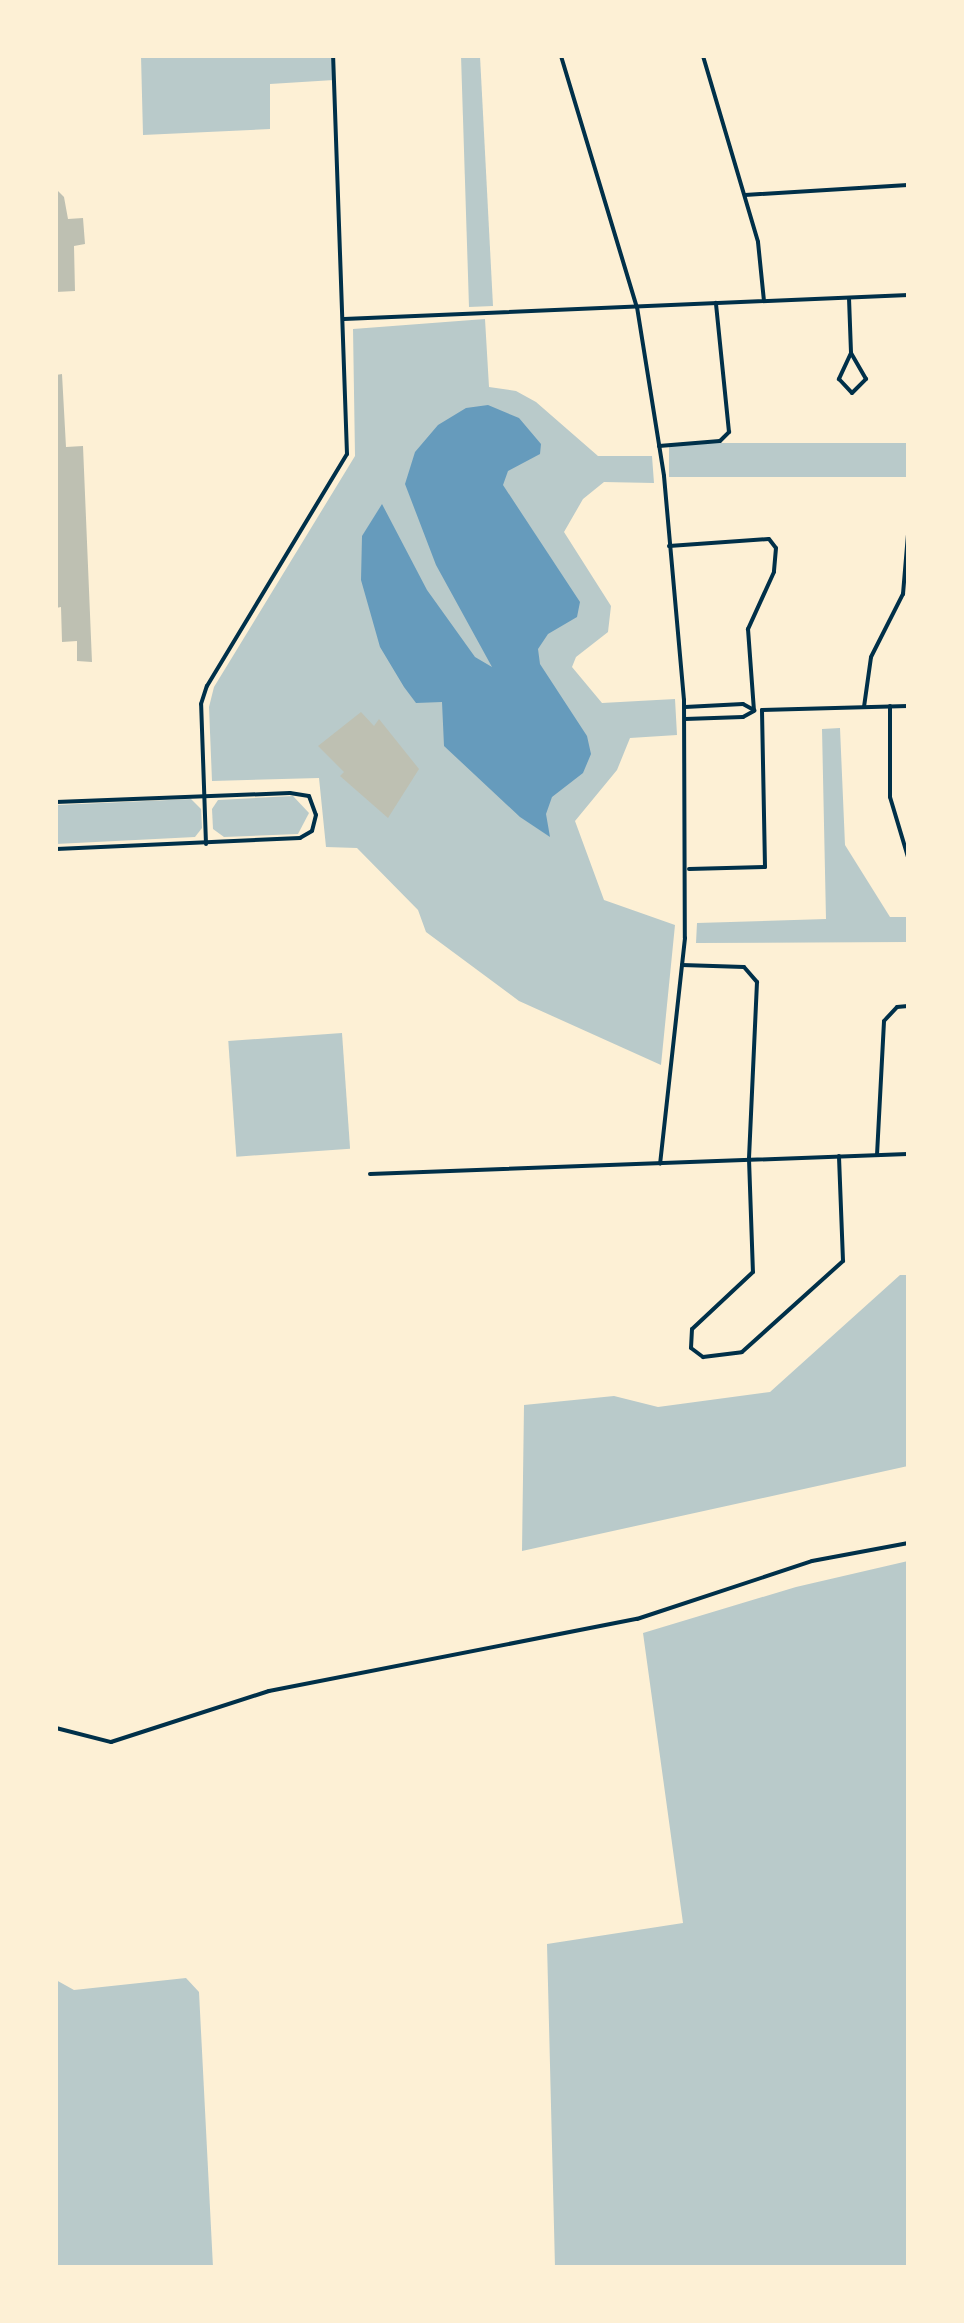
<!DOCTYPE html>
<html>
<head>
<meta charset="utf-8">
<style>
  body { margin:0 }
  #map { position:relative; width:964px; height:2323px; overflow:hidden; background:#fdf0d5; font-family:"Fira Sans",sans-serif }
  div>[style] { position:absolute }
  .green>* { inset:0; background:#b9caca; transform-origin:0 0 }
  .water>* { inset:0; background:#669bbc }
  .building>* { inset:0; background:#bec0b2 }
  .minor>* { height:4px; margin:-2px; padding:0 2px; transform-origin:2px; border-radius:2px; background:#003049 }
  span { translate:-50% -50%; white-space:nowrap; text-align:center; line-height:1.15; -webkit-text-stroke:6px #fdf0d5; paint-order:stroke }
  .frame { position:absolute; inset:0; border:58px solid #fdf0d5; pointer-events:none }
</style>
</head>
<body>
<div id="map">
  <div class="green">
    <i style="clip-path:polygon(141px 56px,333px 56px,334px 80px,270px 84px,270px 129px,143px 135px)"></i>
    <i style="clip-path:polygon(461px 56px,480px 56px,493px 306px,469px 307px)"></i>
    <i style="clip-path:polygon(485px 319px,489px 387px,516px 391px,536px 402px,598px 456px,652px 456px,654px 483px,604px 482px,583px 499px,564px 532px,611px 606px,608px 632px,576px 657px,572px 667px,602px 703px,675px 699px,677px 735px,630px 738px,617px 770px,575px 821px,604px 900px,675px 925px,661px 1065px,519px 1001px,426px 932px,418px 910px,357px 848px,326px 847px,319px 778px,212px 781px,209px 707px,214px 687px,355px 456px,353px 329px)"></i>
    <i style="left:908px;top:443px;width:34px;height:239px;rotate:90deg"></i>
    <i style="clip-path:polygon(840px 728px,845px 845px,890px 917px,908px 917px,908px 942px,696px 943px,697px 923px,826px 919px,822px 729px)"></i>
    <i style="clip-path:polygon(293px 796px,309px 813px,298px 834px,224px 837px,213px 829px,212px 809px,218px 800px)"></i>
    <i style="clip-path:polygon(191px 799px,201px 809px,202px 828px,195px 837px,56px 844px,56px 805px)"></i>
    <i style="left:342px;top:1033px;width:116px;height:114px;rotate:86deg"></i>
    <i style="clip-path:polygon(900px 1275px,908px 1275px,908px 1466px,522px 1551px,524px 1405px,614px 1396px,658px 1407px,770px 1392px)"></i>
    <i style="clip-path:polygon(908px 1561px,908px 2267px,555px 2267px,547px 1944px,683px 1923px,643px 1633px,796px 1587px)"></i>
    <i style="clip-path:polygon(186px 1978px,199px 1992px,213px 2267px,56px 2267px,56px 1980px,74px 1990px)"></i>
  </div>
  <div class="water">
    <i style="clip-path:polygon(488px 405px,519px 418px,541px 444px,540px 454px,508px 471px,503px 485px,580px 602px,577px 617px,548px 634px,538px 649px,540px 664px,587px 736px,591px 754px,583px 773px,552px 797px,546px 814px,550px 837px,520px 817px,444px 746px,442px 702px,416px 703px,404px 687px,380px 647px,361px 580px,362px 536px,382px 504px,427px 590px,475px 657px,492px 667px,436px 565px,405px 484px,415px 452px,438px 425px,466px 408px)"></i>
  </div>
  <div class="building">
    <i style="clip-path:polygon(56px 189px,64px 197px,68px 219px,83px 218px,85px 244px,74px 246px,75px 291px,56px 292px)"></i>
    <i style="clip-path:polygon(62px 374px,66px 447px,83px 446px,92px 662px,77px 661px,77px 641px,62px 642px,61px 607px,56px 608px,56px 375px)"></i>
    <i style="clip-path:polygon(361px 712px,374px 726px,379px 719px,419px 769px,388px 818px,340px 776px,344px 772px,318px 746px)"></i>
  </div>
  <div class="minor">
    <i style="left:561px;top:56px;width:262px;rotate:73.2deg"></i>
    <i style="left:637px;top:307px;width:171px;rotate:80.9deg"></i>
    <i style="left:664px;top:476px;width:225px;rotate:84.9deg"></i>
    <i style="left:684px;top:700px;width:238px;rotate:89.8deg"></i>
    <i style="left:685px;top:938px;width:227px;rotate:96.3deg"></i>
    <i style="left:703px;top:56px;width:194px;rotate:73.5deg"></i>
    <i style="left:758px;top:242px;width:59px;rotate:84.2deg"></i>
    <i style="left:745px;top:195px;width:163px;rotate:-3.5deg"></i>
    <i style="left:849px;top:298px;width:55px;rotate:87.9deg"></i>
    <i style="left:851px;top:353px;width:29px;rotate:115deg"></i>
    <i style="left:839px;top:379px;width:19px;rotate:47deg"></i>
    <i style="left:852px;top:393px;width:20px;rotate:-45deg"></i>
    <i style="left:866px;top:379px;width:30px;rotate:-120deg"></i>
    <i style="left:344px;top:319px;width:565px;rotate:-2.44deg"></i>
    <i style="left:659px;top:446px;width:61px;rotate:-4.7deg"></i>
    <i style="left:720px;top:441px;width:13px;rotate:-45deg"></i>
    <i style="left:729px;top:432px;width:130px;rotate:-95.8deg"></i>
    <i style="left:669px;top:546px;width:100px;rotate:-4deg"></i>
    <i style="left:769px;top:539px;width:11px;rotate:52deg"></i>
    <i style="left:776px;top:548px;width:24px;rotate:95deg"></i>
    <i style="left:774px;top:572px;width:63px;rotate:114.5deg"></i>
    <i style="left:748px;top:629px;width:81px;rotate:85.8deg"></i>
    <i style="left:890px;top:706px;width:91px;rotate:90deg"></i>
    <i style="left:890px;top:797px;width:63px;rotate:73.3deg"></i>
    <i style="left:685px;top:707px;width:58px;rotate:-3deg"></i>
    <i style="left:743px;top:704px;width:13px;rotate:29deg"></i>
    <i style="left:864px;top:707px;width:50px;rotate:-82deg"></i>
    <i style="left:871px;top:657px;width:71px;rotate:-63.1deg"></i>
    <i style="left:903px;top:594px;width:59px;rotate:-85.2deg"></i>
    <i style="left:762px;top:710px;width:146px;rotate:-1.6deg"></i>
    <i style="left:685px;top:719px;width:58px;rotate:-2deg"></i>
    <i style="left:743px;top:717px;width:13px;rotate:-29deg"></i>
    <i style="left:56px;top:802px;width:234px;rotate:-2.2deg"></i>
    <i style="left:290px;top:793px;width:19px;rotate:9deg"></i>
    <i style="left:309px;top:796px;width:20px;rotate:70deg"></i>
    <i style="left:316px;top:815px;width:16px;rotate:104deg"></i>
    <i style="left:312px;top:831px;width:14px;rotate:150deg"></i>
    <i style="left:300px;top:838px;width:244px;rotate:177.4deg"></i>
    <i style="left:206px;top:844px;width:140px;rotate:-92deg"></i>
    <i style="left:201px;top:704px;width:19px;rotate:-72deg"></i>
    <i style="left:207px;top:686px;width:271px;rotate:-58.9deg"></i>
    <i style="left:347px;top:454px;width:398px;rotate:-92deg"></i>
    <i style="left:689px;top:869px;width:76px;rotate:-1.5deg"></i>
    <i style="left:765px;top:867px;width:157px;rotate:-91.1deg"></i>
    <i style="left:682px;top:965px;width:62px;rotate:1.8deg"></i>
    <i style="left:744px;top:967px;width:20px;rotate:49deg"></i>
    <i style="left:757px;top:982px;width:177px;rotate:92.6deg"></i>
    <i style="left:749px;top:1159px;width:113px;rotate:88deg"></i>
    <i style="left:753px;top:1272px;width:83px;rotate:136.9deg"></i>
    <i style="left:692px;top:1329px;width:19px;rotate:93deg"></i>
    <i style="left:691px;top:1348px;width:15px;rotate:37deg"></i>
    <i style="left:703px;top:1357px;width:39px;rotate:-7deg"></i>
    <i style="left:742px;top:1352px;width:136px;rotate:-42deg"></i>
    <i style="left:843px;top:1261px;width:105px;rotate:-92.2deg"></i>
    <i style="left:877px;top:1155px;width:134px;rotate:-87deg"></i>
    <i style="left:884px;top:1021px;width:19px;rotate:-47deg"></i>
    <i style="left:897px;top:1007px;width:11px;rotate:-5deg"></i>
    <i style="left:370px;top:1174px;width:538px;rotate:-2.13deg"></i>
    <i style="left:56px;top:1728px;width:57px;rotate:14.3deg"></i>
    <i style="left:111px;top:1742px;width:166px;rotate:-17.9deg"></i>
    <i style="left:269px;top:1691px;width:375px;rotate:-11.1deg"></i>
    <i style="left:637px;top:1619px;width:184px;rotate:-18.3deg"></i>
    <i style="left:812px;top:1561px;width:98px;rotate:-10.6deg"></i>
  </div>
  <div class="frame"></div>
</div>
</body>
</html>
